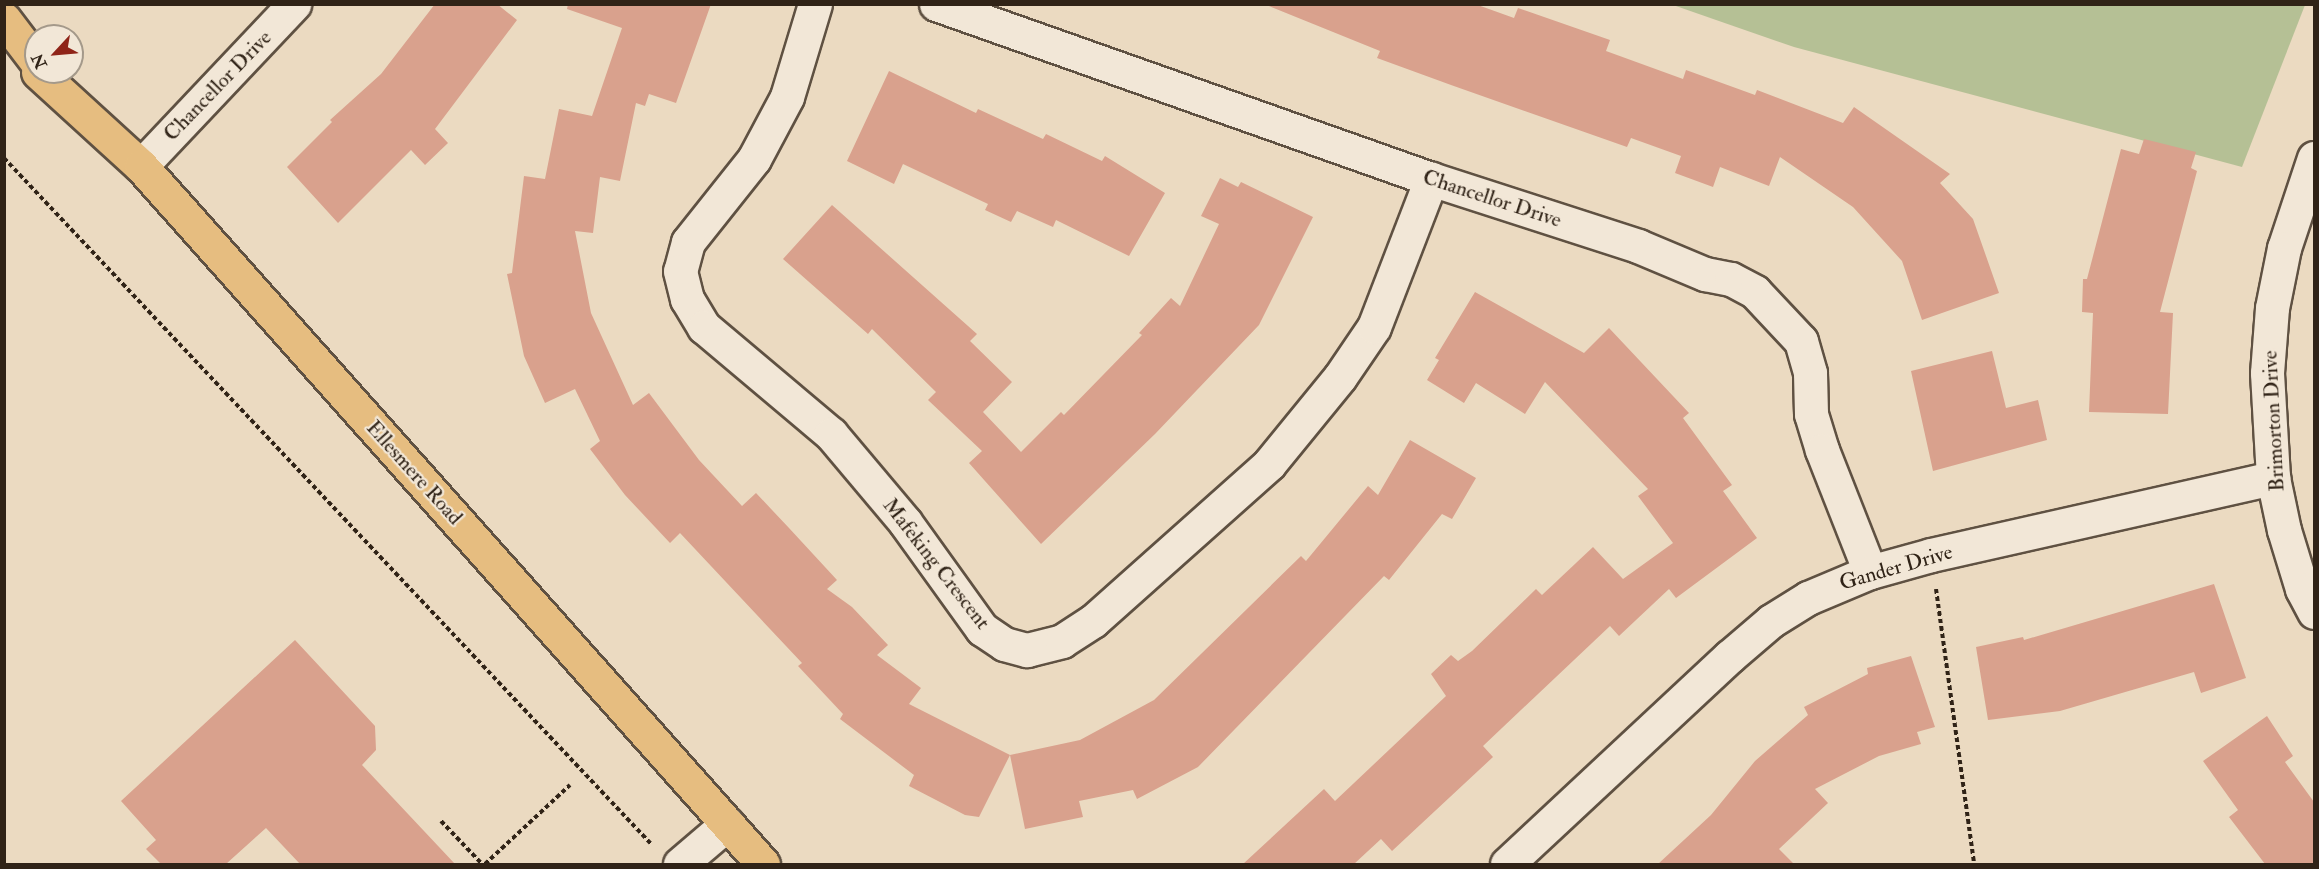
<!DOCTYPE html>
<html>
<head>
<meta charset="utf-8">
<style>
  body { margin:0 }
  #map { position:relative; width:2319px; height:869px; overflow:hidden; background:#ebdac1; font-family:"IM FELL Double Pica",serif }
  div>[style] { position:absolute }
  .green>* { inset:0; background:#b5c095 }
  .building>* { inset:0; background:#d9a18d }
  .path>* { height:4px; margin-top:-2px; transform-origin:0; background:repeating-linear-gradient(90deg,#302317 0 4.5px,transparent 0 7.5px) }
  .roads { filter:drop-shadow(2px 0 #5f5142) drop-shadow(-2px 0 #5f5142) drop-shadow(0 2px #5f5142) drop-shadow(0 -2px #5f5142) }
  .minor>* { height:33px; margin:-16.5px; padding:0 16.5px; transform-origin:16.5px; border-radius:16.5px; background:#f2e7d7 }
  .major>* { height:33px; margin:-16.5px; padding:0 16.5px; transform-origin:16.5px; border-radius:16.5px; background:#e6bd80 }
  span { translate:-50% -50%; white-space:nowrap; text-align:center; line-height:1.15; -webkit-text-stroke:4.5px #f2e7d7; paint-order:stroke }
  .street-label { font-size:21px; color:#302317 }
  .frame { position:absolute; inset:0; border:6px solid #302317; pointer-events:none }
  .north { position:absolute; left:24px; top:24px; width:60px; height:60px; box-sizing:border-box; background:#f2e7d7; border:2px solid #a4998a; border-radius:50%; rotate:244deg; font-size:16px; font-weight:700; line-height:24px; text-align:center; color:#302317 }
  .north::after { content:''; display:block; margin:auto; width:21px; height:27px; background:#8f2418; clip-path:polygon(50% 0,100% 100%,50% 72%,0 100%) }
</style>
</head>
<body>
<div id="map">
  <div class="green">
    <i style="clip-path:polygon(1673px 5px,2305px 5px,2242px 167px,1794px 47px)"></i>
  </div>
  <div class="building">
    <i style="clip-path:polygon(435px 4px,497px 4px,517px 20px,435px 129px,448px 143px,425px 165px,411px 150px,338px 223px,287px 167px,332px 122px,330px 120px,381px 74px)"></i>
    <i style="clip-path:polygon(568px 4px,711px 4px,676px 103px,649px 94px,645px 106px,636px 103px,620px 181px,600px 177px,593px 233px,575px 231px,591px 313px,633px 405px,649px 393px,699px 460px,742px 506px,756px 493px,789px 528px,837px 580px,827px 589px,852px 607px,888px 645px,877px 655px,921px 688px,909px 704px,1010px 755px,1080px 740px,1154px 700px,1301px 556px,1306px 561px,1368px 486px,1378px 495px,1410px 440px,1476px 478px,1452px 519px,1442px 514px,1389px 580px,1384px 576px,1198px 767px,1137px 799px,1133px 790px,1079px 801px,1083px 817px,1025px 829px,1010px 755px,979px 817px,965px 815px,909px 786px,914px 775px,840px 719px,843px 714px,798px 666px,802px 663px,680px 533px,670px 543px,625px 495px,590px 449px,600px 441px,575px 389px,545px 403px,524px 356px,507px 274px,512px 273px,524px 176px,545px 179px,559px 109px,592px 116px,622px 28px,567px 9px)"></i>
    <i style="clip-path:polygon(1264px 4px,1475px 4px,1514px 18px,1518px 8px,1610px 40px,1606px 51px,1683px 79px,1686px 70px,1755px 95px,1757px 90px,1843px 123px,1854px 107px,1950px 174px,1940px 183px,1973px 219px,1999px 293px,1922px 320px,1902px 261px,1853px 207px,1780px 157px,1769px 186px,1720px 167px,1713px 187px,1675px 173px,1681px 156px,1631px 138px,1627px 147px,1451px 85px,1377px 58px,1380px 51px)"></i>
    <i style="clip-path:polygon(889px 71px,976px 113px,978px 109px,1043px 139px,1046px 134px,1102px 161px,1105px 156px,1165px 193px,1129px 256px,1056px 220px,1053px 227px,1017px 211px,1011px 222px,985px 210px,988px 204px,903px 164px,894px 184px,847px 161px)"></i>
    <i style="clip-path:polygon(2144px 139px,2196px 152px,2191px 168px,2197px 171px,2160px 312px,2173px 313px,2168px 414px,2089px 412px,2093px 313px,2082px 312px,2083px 279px,2087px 279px,2121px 149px,2139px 154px)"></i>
    <i style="clip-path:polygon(1220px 178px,1238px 187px,1241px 182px,1313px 217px,1259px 325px,1155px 434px,1041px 544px,969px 463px,982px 451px,928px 400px,936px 392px,872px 329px,868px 334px,783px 259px,832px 205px,977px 334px,970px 341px,1012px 382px,983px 412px,1021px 452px,1061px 412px,1064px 415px,1142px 335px,1139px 333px,1171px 298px,1180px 306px,1219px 224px,1201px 216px)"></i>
    <i style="clip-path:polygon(1475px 292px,1584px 353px,1609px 328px,1689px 413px,1683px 418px,1732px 485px,1723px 491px,1757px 538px,1676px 598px,1669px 589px,1619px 636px,1610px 626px,1483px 746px,1493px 757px,1392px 851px,1381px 839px,1354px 864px,1243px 864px,1324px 789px,1335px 801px,1446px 696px,1431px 674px,1451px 655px,1458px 661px,1472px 651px,1536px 589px,1542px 595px,1593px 547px,1623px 579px,1673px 543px,1638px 496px,1648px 489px,1545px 382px,1525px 414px,1476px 383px,1464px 403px,1427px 380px,1439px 360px,1435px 358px)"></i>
    <i style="clip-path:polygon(1992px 351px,2006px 408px,2038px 400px,2047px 440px,1933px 471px,1911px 371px)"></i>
    <i style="clip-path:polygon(2214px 584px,2246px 678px,2201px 693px,2194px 672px,2060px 711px,1988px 720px,1976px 647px,2023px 637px,2024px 640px)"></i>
    <i style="clip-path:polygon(295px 640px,375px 726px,376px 750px,362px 765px,455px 864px,300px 864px,266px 828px,226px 864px,161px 864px,146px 849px,156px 840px,121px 801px)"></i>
    <i style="clip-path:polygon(1911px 656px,1935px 727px,1917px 732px,1921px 744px,1879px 756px,1815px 789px,1828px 803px,1779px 849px,1794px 864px,1658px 864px,1711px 815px,1755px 761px,1808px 715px,1804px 707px,1868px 674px,1867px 668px)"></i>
    <i style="clip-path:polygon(2267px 716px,2293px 756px,2285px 762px,2314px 802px,2314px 864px,2265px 864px,2229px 817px,2238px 810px,2203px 761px)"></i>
  </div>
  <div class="path">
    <i style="left:4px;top:158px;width:944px;rotate:46.67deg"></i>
    <i style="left:1936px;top:589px;width:278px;rotate:82.1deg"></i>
    <i style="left:441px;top:821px;width:59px;rotate:46.4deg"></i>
    <i style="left:485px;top:864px;width:116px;rotate:-42.9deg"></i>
  </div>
  <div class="roads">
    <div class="minor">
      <i style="left:815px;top:4px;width:97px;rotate:106.8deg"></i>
      <i style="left:787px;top:97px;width:70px;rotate:118deg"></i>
      <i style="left:754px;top:159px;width:106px;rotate:128.5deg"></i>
      <i style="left:688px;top:242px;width:30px;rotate:105deg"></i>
      <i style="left:680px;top:271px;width:29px;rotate:76deg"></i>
      <i style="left:687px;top:299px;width:33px;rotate:59deg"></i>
      <i style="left:704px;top:327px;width:166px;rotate:40.1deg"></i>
      <i style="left:831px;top:434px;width:115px;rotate:49.9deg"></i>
      <i style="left:905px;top:522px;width:132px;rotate:54.3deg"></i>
      <i style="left:982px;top:629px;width:27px;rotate:34deg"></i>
      <i style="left:1004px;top:644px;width:24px;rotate:15deg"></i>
      <i style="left:1027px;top:650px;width:36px;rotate:-14deg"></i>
      <i style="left:1062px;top:641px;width:37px;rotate:-33deg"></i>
      <i style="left:1093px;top:621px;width:236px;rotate:-41.7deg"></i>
      <i style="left:1269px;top:464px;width:112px;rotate:-50.8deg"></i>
      <i style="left:1340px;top:377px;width:60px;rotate:-55.8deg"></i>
      <i style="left:1374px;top:327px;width:159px;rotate:-68.9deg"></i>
      <i style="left:936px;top:4px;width:525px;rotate:19.47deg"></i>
      <i style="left:1431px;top:179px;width:218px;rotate:17.9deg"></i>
      <i style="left:1638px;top:246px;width:73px;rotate:22.7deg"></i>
      <i style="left:1705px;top:274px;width:26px;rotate:11deg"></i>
      <i style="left:1731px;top:279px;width:27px;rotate:28deg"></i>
      <i style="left:1755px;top:292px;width:67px;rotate:46.8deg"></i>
      <i style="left:1801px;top:341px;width:33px;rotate:74deg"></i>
      <i style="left:1810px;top:373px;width:41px;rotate:88.6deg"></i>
      <i style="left:1811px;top:414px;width:38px;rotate:73deg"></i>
      <i style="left:1822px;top:450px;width:131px;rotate:68.5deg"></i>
      <i style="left:2314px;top:158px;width:95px;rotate:108.4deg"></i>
      <i style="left:2284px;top:248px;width:61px;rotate:101.3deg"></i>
      <i style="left:2272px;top:308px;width:65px;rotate:94.4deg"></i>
      <i style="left:2267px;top:373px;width:105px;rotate:86.7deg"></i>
      <i style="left:2273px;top:478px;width:53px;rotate:78.1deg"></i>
      <i style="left:2284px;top:530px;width:62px;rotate:73deg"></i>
      <i style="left:2302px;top:589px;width:26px;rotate:62deg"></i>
      <i style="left:141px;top:166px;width:223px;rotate:-46.6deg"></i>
      <i style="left:680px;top:864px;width:62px;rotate:-40.4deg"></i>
      <i style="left:1507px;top:864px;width:304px;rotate:-43deg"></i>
      <i style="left:1729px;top:657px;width:55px;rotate:-40.6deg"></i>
      <i style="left:1771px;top:621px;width:44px;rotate:-31.9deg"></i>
      <i style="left:1808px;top:598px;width:67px;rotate:-22.8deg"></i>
      <i style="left:1870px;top:572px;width:63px;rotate:-15.6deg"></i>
      <i style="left:1931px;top:555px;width:351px;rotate:-12.7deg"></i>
    </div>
    <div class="major">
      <i style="left:4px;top:19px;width:53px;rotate:52.7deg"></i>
      <i style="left:38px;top:72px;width:139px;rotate:42.4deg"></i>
      <i style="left:141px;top:166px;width:935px;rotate:48.3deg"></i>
    </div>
  </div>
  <div class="street-label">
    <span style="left:218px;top:86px;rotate:-46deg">Chancellor Drive</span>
    <span style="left:1492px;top:199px;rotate:18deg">Chancellor Drive</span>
    <span style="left:2274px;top:421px;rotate:-93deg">Brimorton Drive</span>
    <span style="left:414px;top:473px;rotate:48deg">Ellesmere Road</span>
    <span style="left:936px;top:564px;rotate:52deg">Mafeking Crescent</span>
    <span style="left:1896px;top:568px;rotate:-16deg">Gander Drive</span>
  </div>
  <div class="frame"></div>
  <div class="north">N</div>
</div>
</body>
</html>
